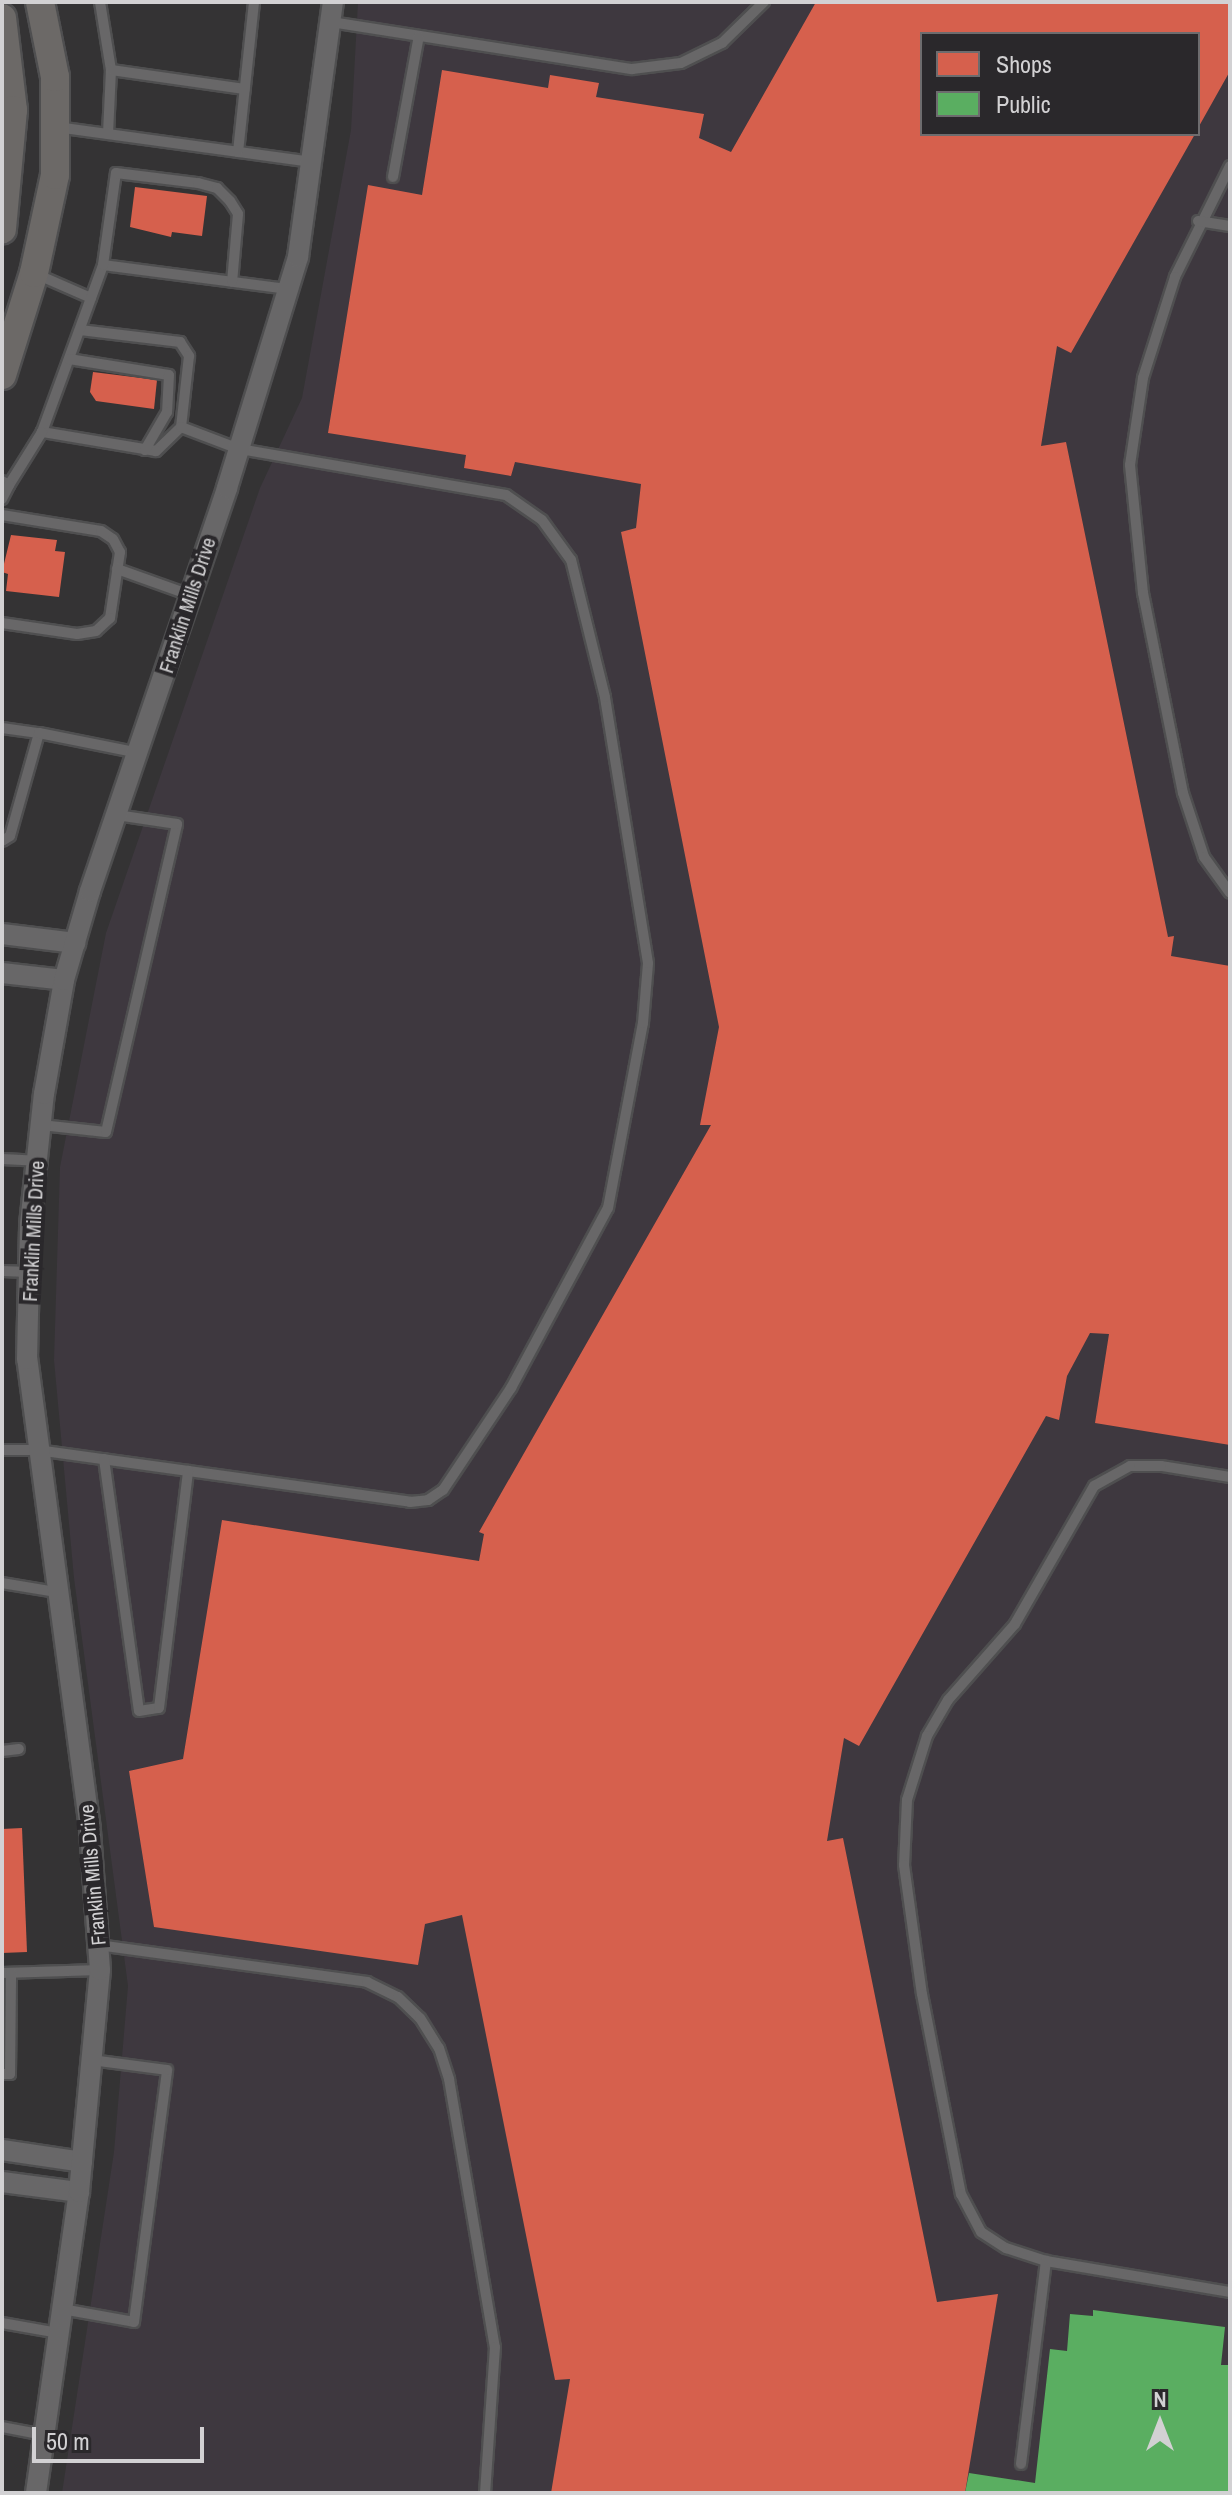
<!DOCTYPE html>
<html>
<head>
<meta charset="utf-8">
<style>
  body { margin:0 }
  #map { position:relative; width:1232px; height:2495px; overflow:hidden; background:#343334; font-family:"Archivo Narrow",sans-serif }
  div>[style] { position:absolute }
  .built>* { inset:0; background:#3e383f }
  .shops>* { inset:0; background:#d6604d }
  .public>* { inset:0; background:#5aae61 }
  .roads { filter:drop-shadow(2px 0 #4f4f50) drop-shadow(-2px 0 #4f4f50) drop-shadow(0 2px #4f4f50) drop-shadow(0 -2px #4f4f50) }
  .lane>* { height:10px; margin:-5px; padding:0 5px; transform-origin:5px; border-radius:5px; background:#686768 }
  .street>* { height:20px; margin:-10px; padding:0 10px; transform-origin:10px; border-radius:10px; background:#686768 }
  .secondary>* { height:28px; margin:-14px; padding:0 14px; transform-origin:14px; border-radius:14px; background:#6c6967 }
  span { translate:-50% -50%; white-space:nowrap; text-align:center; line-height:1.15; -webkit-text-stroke:8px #2a282b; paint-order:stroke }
  .street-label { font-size:20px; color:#d2d1d3 }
  .frame { position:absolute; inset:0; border:4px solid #d2d1d3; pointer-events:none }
  .legend { position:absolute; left:920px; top:32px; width:280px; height:104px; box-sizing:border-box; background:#2a282b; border:2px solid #6d6c6e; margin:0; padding:10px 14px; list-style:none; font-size:24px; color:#d2d1d3 }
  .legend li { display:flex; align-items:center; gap:16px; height:40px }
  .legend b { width:40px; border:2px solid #6d6c6e }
  .north { position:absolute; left:1120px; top:2383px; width:80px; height:80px; -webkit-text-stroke:6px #2a282b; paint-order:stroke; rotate:0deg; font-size:22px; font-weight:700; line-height:32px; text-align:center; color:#d2d1d3 }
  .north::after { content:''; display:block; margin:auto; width:28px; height:36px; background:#d2d1d3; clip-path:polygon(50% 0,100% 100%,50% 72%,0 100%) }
  .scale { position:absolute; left:32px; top:2427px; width:172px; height:36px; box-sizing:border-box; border:4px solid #d2d1d3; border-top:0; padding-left:10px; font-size:24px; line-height:28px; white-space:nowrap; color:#d2d1d3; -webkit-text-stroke:6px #2a282b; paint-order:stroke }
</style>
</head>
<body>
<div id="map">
  <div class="built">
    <i style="clip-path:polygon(evenodd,358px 2px,1230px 2px,1230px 2493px,62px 2493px,114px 2152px,128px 1986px,74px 1578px,54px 1360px,60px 1167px,106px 933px,260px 488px,302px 398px,351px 130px,358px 2px,922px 34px,1198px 34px,1198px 134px,922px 134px,922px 34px)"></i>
  </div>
  <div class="shops">
    <i style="clip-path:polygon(816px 2px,1230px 2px,1230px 71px,1198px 128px,1198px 34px,922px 34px,922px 134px,1195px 134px,1071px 353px,1057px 346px,1041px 446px,1066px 442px,1168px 937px,1174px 936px,1171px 956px,1230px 966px,1230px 1445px,1095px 1423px,1109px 1334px,1090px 1333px,1067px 1376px,1059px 1420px,1046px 1416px,859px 1746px,844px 1738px,827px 1841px,843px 1838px,937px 2302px,998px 2294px,965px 2493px,551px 2493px,570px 2379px,555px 2380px,462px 1915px,425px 1924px,418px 1965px,154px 1927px,129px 1771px,183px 1759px,222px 1520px,479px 1561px,484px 1534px,479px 1532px,711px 1125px,700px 1125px,719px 1027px,621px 532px,636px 528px,641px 484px,515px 462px,511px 476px,464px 468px,466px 455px,328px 433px,368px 185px,422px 195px,442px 70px,548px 88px,550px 75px,599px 83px,596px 97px,704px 114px,699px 138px,731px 152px)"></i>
    <i style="clip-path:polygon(135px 187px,207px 196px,202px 236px,172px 232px,171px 237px,130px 227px)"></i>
    <i style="clip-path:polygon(93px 372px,157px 380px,154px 409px,96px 401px,90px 392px)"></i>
    <i style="clip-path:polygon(11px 535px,57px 540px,55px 551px,65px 552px,59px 597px,6px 591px,8px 574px,2px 572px)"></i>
    <i style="clip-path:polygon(22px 1828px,27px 1952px,2px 1953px,2px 1829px)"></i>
  </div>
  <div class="public">
    <i style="clip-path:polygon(1093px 2310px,1225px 2327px,1221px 2365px,1230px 2365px,1230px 2493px,965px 2493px,969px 2473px,1035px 2483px,1050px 2349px,1067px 2351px,1070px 2314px,1093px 2316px)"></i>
  </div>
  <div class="roads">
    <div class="lane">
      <i style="left:100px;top:2px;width:69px;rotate:80.8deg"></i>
      <i style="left:111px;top:70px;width:64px;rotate:92.7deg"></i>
      <i style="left:331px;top:22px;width:305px;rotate:8.9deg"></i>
      <i style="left:632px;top:69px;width:49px;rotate:-7deg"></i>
      <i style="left:681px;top:63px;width:46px;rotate:-26deg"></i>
      <i style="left:722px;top:43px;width:59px;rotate:-44.3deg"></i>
      <i style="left:111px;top:70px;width:135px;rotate:8.1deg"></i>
      <i style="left:56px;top:127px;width:257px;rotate:7.8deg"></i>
      <i style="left:238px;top:152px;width:151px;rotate:-83.9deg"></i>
      <i style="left:1230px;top:166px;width:124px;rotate:116.4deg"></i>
      <i style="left:1175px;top:277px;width:106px;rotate:107.6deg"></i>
      <i style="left:1143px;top:378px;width:88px;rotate:98.5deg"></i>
      <i style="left:1130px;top:465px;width:129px;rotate:84.2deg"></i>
      <i style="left:1143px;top:593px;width:204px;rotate:78.7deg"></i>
      <i style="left:1183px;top:793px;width:67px;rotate:71.8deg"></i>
      <i style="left:1204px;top:857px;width:44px;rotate:54.2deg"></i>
      <i style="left:393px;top:177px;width:143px;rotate:-79.6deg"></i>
      <i style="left:1198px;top:221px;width:32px;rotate:9deg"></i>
      <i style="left:103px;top:265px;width:187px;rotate:7.4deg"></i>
      <i style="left:36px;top:274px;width:60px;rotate:23.6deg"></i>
      <i style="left:80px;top:330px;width:101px;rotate:6.8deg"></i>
      <i style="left:180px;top:342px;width:17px;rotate:57deg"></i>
      <i style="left:189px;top:356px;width:71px;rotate:96.4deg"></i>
      <i style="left:181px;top:427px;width:35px;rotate:136deg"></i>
      <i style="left:156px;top:451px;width:116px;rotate:-170.5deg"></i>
      <i style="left:42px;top:432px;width:178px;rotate:-69.9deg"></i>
      <i style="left:103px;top:265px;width:93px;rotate:-82deg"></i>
      <i style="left:116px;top:173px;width:83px;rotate:7deg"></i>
      <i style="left:198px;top:183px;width:20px;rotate:15deg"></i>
      <i style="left:217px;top:188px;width:18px;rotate:45deg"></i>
      <i style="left:230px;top:201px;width:15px;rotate:58deg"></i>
      <i style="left:238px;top:214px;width:68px;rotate:95deg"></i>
      <i style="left:69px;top:359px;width:101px;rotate:9.1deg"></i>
      <i style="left:169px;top:375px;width:37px;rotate:93deg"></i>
      <i style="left:167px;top:412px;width:44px;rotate:120.1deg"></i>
      <i style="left:2px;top:481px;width:8px;rotate:30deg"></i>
      <i style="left:9px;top:485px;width:62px;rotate:-58.1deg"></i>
      <i style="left:2px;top:499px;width:16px;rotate:-63deg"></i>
      <i style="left:2px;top:515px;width:100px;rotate:9.2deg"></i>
      <i style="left:101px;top:531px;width:14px;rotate:34deg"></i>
      <i style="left:113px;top:539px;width:15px;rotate:62deg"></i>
      <i style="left:120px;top:552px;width:67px;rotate:98.6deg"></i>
      <i style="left:110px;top:618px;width:19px;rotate:137deg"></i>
      <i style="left:96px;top:631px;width:19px;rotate:171deg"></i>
      <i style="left:77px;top:634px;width:76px;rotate:-171.7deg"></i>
      <i style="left:117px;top:569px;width:77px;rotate:19.6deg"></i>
      <i style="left:2px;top:728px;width:37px;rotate:8deg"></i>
      <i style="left:39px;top:733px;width:107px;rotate:105.7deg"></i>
      <i style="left:10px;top:836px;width:9px;rotate:148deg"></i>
      <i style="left:39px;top:733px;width:102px;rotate:11.3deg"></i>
      <i style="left:41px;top:1125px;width:65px;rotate:6.1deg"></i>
      <i style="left:106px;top:1132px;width:316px;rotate:-77deg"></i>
      <i style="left:177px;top:824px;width:61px;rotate:-171.5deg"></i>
      <i style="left:2px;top:1159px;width:35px;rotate:3deg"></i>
      <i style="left:2px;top:1271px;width:27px;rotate:2deg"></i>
      <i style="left:2px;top:1450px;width:35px"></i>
      <i style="left:37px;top:1450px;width:377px;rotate:7.9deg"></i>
      <i style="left:410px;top:1502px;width:18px;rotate:-6deg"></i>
      <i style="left:428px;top:1500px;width:18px;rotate:-34deg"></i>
      <i style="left:443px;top:1490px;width:123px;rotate:-56.3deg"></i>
      <i style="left:511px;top:1388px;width:204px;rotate:-61.7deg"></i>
      <i style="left:608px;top:1208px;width:188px;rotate:-79.3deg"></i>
      <i style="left:643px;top:1023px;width:60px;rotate:-85.2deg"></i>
      <i style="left:648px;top:963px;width:269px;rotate:-99.2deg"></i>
      <i style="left:605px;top:697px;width:141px;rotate:-103.9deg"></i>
      <i style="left:571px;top:560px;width:49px;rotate:-125.9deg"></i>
      <i style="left:542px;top:520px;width:44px;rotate:-145.2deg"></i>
      <i style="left:506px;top:495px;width:271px;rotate:-170.2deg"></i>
      <i style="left:239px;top:449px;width:62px;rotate:-159.2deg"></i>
      <i style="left:104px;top:1459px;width:254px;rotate:82.1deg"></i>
      <i style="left:139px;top:1711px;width:20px;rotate:-9deg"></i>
      <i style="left:159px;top:1708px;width:239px;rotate:-83deg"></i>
      <i style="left:1230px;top:1477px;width:70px;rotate:-170.9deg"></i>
      <i style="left:1161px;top:1466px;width:31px;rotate:180deg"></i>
      <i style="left:1130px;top:1466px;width:41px;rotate:150.9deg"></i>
      <i style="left:1094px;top:1486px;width:159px;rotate:119.8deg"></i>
      <i style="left:1015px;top:1624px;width:101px;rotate:131.4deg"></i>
      <i style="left:948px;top:1700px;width:42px;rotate:120.3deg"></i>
      <i style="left:927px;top:1736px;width:67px;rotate:107.4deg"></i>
      <i style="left:907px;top:1800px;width:65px;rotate:92.6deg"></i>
      <i style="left:904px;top:1865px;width:130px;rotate:82.1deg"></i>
      <i style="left:922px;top:1994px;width:204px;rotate:79deg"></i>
      <i style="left:961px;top:2194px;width:43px;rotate:62.2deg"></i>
      <i style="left:981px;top:2232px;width:30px;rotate:33deg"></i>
      <i style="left:1006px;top:2248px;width:42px;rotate:18deg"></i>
      <i style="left:1046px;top:2261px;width:187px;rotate:9.6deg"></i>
      <i style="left:2px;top:1583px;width:55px;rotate:9.5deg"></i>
      <i style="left:2px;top:1751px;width:17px;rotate:-7deg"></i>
      <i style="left:98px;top:1945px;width:272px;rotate:7.8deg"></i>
      <i style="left:367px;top:1982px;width:34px;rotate:26deg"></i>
      <i style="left:398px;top:1997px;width:30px;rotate:44deg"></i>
      <i style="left:420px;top:2018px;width:36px;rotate:58deg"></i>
      <i style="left:439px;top:2048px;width:33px;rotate:72deg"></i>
      <i style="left:449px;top:2079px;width:272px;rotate:80.3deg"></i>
      <i style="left:495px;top:2347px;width:146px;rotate:93.9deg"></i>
      <i style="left:2px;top:1973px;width:98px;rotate:-1.8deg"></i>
      <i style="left:2px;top:2074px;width:8px"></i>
      <i style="left:10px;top:2074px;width:101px;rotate:-89.4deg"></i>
      <i style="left:62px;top:2309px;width:73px;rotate:10.2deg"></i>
      <i style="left:134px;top:2322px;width:254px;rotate:-82.5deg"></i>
      <i style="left:167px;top:2070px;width:77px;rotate:-172.5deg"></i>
      <i style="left:2px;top:2323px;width:58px;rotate:10deg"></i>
      <i style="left:2px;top:2427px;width:43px;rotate:10.8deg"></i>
      <i style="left:1021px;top:2464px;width:205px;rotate:-83deg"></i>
    </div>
    <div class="street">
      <i style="left:2px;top:934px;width:74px;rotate:7deg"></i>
      <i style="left:2px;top:973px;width:62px;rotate:6.4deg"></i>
      <i style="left:2px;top:2150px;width:81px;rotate:8.5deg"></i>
      <i style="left:2px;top:2182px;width:78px;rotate:7.4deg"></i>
      <i style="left:36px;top:2493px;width:304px;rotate:-81.9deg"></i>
      <i style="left:79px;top:2192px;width:223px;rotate:-84.6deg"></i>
      <i style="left:100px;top:1970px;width:141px;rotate:-94.1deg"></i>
      <i style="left:90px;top:1829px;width:474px;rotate:-97.6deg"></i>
      <i style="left:27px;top:1359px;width:135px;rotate:-88.7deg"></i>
      <i style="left:30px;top:1224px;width:131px;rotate:-83.9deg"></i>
      <i style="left:44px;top:1094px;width:116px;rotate:-80deg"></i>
      <i style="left:64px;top:980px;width:93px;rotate:-73.7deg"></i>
      <i style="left:90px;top:891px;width:426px;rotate:-71.2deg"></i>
      <i style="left:227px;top:488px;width:242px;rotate:-72.9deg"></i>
      <i style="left:298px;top:257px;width:257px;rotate:-82.2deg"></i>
    </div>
    <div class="secondary">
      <i style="left:2px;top:18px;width:93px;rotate:83.2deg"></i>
      <i style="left:13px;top:110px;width:120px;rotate:95.3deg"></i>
      <i style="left:2px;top:375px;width:107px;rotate:-72.6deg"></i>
      <i style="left:34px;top:273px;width:100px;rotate:-77.9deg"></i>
      <i style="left:55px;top:175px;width:98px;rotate:-90deg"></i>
      <i style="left:55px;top:77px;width:76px;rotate:-101.3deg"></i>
    </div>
  </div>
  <div class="street-label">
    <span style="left:187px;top:605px;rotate:-72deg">Franklin Mills Drive</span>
    <span style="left:33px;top:1231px;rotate:-87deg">Franklin Mills Drive</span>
    <span style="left:92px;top:1875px;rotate:-95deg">Franklin Mills Drive</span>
  </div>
  <div class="frame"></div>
  <ul class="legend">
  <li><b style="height:22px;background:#d6604d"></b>Shops</li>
  <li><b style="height:22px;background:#5aae61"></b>Public</li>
  </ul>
  <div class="north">N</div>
  <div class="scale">50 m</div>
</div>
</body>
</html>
